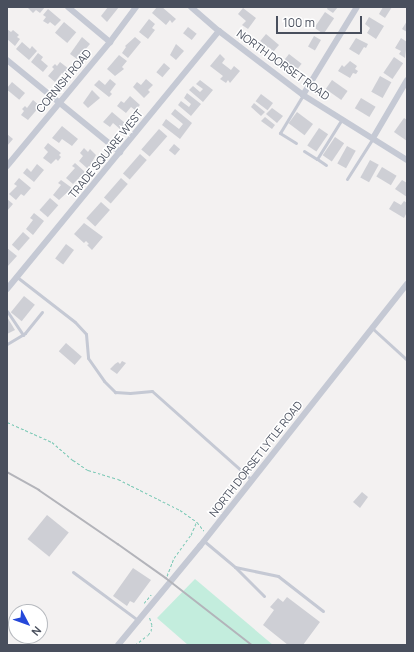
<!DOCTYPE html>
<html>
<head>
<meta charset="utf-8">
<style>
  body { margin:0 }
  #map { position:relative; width:414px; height:652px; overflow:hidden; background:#f3f1f1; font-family:Manrope,sans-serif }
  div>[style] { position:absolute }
  .green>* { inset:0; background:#c3eddd }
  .building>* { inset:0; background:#cecfd5; transform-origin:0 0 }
  .path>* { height:1px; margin-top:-0.5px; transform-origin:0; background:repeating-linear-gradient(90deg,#7cc9b6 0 3px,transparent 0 5px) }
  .service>* { height:3px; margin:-1.5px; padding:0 1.5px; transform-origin:1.5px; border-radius:1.5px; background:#c5c9d4 }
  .minor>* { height:6px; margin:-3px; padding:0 3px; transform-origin:3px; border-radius:3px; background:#c5c9d4 }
  .rail>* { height:1.5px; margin:-0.75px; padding:0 0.75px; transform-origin:0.75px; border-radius:0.75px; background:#b3b4ba }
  span { translate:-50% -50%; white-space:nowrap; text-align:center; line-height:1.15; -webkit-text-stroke:3px #fff; paint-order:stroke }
  .street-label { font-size:11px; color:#494f5d }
  .frame { position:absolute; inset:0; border:8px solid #494f5d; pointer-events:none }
  .north { position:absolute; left:8px; top:604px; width:40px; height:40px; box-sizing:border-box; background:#fff; border:1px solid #b6b9be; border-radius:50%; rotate:131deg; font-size:11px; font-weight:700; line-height:16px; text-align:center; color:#494f5d }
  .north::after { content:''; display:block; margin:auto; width:14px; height:18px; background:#2548d9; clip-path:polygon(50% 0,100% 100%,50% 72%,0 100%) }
  .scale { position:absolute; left:276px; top:16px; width:86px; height:18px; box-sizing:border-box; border:2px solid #494f5d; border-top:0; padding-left:5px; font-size:12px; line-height:14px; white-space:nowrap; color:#494f5d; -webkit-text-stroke:3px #fff; paint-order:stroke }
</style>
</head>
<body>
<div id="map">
  <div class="green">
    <i style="clip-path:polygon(195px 579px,273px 645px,188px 645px,157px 618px)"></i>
  </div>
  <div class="building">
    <i style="clip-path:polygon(29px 7px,45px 7px,40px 13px,36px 10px,33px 13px,28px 8px)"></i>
    <i style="clip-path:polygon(108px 7px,119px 7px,107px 22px,101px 16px)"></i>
    <i style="clip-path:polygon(157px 7px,162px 7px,176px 19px,172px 23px,170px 20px,166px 25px,152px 13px)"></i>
    <i style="clip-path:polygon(328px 7px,338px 7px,333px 13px,327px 9px)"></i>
    <i style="clip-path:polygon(383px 7px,392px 7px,385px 18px,379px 14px)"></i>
    <i style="clip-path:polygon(243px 8px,256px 18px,248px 29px,242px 25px,246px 21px,238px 14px)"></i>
    <i style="clip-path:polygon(48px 9px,61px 20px,55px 26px,50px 22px,48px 24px,43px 21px,46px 17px,43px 15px)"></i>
    <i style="left:325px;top:12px;width:11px;height:19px;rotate:34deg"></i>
    <i style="clip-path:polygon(369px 17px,384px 26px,376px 39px,367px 33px,370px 28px,365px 24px)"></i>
    <i style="clip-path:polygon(149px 19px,155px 24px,152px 28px,155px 30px,148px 39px,139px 32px)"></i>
    <i style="clip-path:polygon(407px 21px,407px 32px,402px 29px)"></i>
    <i style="left:64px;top:22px;width:16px;height:14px;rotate:40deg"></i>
    <i style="left:188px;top:27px;width:11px;height:8px;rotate:38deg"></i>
    <i style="clip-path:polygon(7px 29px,11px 32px,13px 30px,19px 35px,17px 37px,20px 39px,15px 46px,7px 39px)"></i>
    <i style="left:266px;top:34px;width:17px;height:9px;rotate:40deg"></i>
    <i style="left:314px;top:36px;width:8px;height:12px;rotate:30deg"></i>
    <i style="clip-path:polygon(82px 37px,90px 44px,77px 59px,70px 54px)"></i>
    <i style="clip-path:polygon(135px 37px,141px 42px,128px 58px,122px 53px,126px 47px,125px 46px)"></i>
    <i style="clip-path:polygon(356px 38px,368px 44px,366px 48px,364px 47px,359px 55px,349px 49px)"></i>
    <i style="clip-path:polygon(401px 38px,407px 42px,405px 58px,399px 54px,401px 51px,395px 48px)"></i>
    <i style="clip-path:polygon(22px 42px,30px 49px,32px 46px,37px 51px,29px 60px,16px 49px)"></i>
    <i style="clip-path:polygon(176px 44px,184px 51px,176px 60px,170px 55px)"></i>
    <i style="clip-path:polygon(38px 53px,43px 57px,41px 60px,48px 66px,43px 72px,31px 62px)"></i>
    <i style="clip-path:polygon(220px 54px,225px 59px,222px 63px,231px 70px,234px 66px,240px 71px,230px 83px,228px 80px,226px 83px,220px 79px,223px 76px,210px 66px)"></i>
    <i style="left:289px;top:54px;width:16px;height:9px;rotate:38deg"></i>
    <i style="clip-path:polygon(119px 55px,127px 61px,122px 67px,124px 69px,115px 76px,107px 69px)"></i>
    <i style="left:394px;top:57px;width:11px;height:19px;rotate:34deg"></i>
    <i style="clip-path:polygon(350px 61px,357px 66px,355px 69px,358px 71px,356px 74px,353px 73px,350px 78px,338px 71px,342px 65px,344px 67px)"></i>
    <i style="clip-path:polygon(60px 62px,69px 69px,64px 75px,62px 73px,55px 82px,48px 76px,54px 69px,52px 67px,55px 64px,57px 66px)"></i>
    <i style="left:164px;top:63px;width:8px;height:12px;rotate:40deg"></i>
    <i style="left:380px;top:76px;width:13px;height:18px;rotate:29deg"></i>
    <i style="clip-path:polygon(110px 79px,116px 84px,110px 92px,112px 94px,109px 97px,94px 85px,99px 80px,105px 85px)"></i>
    <i style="clip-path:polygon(146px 79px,153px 85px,148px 90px,150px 92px,144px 98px,133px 87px,137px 82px,141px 85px)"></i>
    <i style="clip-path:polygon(200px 80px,213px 90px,203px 102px,189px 90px,193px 86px,200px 92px,203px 89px,196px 84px)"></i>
    <i style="left:332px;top:80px;width:19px;height:11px;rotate:35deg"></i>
    <i style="left:12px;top:82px;width:17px;height:9px;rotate:40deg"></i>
    <i style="clip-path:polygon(92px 90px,100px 98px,88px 108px,83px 103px)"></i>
    <i style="clip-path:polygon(187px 93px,201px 104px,191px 116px,178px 105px,181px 101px,189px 107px,191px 104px,184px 98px)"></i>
    <i style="left:261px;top:94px;width:15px;height:9px;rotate:37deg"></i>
    <i style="clip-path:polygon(130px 96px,140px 105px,135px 110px,131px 107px,126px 113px,117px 106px,121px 101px,124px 103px)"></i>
    <i style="left:361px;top:98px;width:17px;height:12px;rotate:31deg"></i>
    <i style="clip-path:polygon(33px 100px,40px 106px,28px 120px,21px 115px,24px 111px,22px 109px,25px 106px,27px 108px)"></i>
    <i style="clip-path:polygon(254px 103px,265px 112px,261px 116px,251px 107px)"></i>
    <i style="clip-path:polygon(272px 108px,283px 116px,277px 123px,266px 114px)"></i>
    <i style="clip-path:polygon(175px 109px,192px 123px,180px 139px,162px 125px,166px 119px,179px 129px,183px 124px,171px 114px)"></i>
    <i style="clip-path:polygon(112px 112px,125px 123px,120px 129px,113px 123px,110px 127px,103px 122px)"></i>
    <i style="left:297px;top:112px;width:20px;height:14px;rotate:37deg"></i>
    <i style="clip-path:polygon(265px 117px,275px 125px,272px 129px,261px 121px)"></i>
    <i style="clip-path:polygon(404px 118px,407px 120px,407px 141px,394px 132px)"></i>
    <i style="clip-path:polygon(62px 126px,78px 139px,72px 146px,62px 139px,59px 143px,52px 138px)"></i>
    <i style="left:319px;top:128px;width:11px;height:21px;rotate:34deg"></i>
    <i style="left:159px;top:129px;width:11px;height:27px;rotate:41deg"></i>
    <i style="clip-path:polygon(7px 134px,13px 139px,7px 146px)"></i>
    <i style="left:335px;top:137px;width:11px;height:22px;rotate:34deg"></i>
    <i style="clip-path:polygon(48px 143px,61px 153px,59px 155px,61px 157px,58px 161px,56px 159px,51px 164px,43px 158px,48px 152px,44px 148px)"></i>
    <i style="left:174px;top:144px;width:8px;height:8px;rotate:40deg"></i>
    <i style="left:347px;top:146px;width:10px;height:20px;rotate:29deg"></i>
    <i style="clip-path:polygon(84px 148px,88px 152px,90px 149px,96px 155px,88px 169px,79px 161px,83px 156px,80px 153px)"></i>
    <i style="left:140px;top:154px;width:9px;height:26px;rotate:41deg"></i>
    <i style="left:370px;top:160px;width:10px;height:20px;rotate:29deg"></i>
    <i style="clip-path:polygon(75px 163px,85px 172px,73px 184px,66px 178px,75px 168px,72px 166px)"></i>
    <i style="clip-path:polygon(37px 164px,44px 170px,34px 182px,23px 173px,27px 168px,31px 172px)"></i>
    <i style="left:382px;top:167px;width:17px;height:11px;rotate:31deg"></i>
    <i style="clip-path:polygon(19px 178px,31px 188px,24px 196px,21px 194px,16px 200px,9px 194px,17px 186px,14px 184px)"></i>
    <i style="left:121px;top:178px;width:9px;height:26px;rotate:41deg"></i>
    <i style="clip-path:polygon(61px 180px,72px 188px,59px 200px,53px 195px,61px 185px,58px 183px)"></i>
    <i style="clip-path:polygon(402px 180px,407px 183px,407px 197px,395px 189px)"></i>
    <i style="left:50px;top:198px;width:11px;height:16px;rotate:41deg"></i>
    <i style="clip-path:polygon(7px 199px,13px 204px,7px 211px)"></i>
    <i style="clip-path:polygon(394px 201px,401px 205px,404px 201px,407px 203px,407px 212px,404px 218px,389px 209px)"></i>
    <i style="left:101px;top:202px;width:12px;height:22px;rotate:42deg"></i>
    <i style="clip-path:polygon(34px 213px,44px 221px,33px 235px,26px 229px,33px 220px,30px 218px)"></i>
    <i style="clip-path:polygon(84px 223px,103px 237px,92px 250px,87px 245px,89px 244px,86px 241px,84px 243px,74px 234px)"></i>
    <i style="left:23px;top:232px;width:9px;height:17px;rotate:41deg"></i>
    <i style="left:66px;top:244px;width:10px;height:18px;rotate:37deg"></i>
    <i style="clip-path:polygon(7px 248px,17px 256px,7px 267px)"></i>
    <i style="left:24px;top:296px;width:14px;height:21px;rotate:39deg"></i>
    <i style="clip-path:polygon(7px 317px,15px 330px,7px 334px)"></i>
    <i style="left:66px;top:343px;width:21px;height:11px;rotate:41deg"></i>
    <i style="clip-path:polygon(122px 361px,126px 363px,117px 374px,110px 369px,115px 364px,118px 362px,120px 364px)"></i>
    <i style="clip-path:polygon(362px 492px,368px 497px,360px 508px,353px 502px)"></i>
    <i style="left:47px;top:515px;width:28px;height:31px;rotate:39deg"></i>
    <i style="clip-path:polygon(133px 568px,151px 580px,134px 603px,130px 601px,127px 606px,113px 596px)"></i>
    <i style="clip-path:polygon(287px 597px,320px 622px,303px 645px,288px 645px,263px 625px,274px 610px,270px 607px,278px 598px,283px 602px)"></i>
  </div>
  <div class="path">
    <i style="left:7px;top:422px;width:49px;rotate:24deg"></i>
    <i style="left:52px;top:442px;width:28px;rotate:41deg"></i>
    <i style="left:73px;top:460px;width:18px;rotate:34deg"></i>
    <i style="left:88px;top:470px;width:31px;rotate:17deg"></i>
    <i style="left:118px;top:479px;width:69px;rotate:26.6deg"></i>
    <i style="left:180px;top:510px;width:21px;rotate:35deg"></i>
    <i style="left:197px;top:522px;width:11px;rotate:52deg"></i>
    <i style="left:167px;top:576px;width:19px;rotate:-69deg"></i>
    <i style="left:174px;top:558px;width:29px;rotate:-54deg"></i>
    <i style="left:191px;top:535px;width:13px;rotate:-67deg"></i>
    <i style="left:144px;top:603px;width:11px;rotate:-49deg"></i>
    <i style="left:135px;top:645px;width:16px;rotate:-38deg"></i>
    <i style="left:148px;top:635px;width:5px;rotate:-53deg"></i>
    <i style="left:151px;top:631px;width:6px;rotate:-81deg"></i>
    <i style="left:152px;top:625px;width:9px;rotate:-108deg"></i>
  </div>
  <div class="service">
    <i style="left:296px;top:143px;width:19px;rotate:-148deg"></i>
    <i style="left:280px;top:133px;width:44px;rotate:-58.8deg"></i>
    <i style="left:304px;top:151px;width:15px;rotate:32deg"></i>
    <i style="left:326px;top:165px;width:11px;rotate:-146deg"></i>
    <i style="left:317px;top:159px;width:47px;rotate:-58deg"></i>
    <i style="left:347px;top:179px;width:49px;rotate:-57.6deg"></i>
    <i style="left:17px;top:277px;width:73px;rotate:37.8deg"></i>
    <i style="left:75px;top:322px;width:16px;rotate:47deg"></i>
    <i style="left:86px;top:334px;width:24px;rotate:85deg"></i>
    <i style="left:88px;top:358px;width:28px;rotate:55deg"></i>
    <i style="left:104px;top:381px;width:16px;rotate:45deg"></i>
    <i style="left:115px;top:392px;width:15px;rotate:4deg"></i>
    <i style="left:130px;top:393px;width:22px;rotate:-5deg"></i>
    <i style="left:152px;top:391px;width:134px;rotate:41.7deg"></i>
    <i style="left:7px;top:311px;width:29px;rotate:56deg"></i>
    <i style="left:372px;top:328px;width:47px;rotate:42.4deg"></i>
    <i style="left:7px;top:344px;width:21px;rotate:-31deg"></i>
    <i style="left:25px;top:333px;width:27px;rotate:-51deg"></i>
    <i style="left:204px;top:541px;width:40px;rotate:40deg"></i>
    <i style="left:235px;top:567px;width:41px;rotate:45deg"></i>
    <i style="left:235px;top:567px;width:44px;rotate:11.8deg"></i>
    <i style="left:278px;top:576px;width:57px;rotate:37.9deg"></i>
    <i style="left:73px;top:572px;width:82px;rotate:36.6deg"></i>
  </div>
  <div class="minor">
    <i style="left:68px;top:7px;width:55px;rotate:39.8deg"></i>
    <i style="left:191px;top:7px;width:37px;rotate:41deg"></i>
    <i style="left:219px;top:31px;width:106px;rotate:37.3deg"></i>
    <i style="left:303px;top:95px;width:123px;rotate:32deg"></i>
    <i style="left:7px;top:60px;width:146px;rotate:39.2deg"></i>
    <i style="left:303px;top:95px;width:103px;rotate:-58.5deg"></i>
    <i style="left:373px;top:138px;width:67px;rotate:-59.6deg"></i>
    <i style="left:7px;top:166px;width:161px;rotate:-50.3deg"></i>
    <i style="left:110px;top:42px;width:44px;rotate:-53.4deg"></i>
    <i style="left:7px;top:289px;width:334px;rotate:-50.6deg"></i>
    <i style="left:118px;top:645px;width:129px;rotate:-50.4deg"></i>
    <i style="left:200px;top:546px;width:334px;rotate:-51.7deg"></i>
  </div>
  <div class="rail">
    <i style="left:7px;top:472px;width:37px;rotate:29deg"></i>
    <i style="left:39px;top:490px;width:96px;rotate:34.4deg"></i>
    <i style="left:118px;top:544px;width:59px;rotate:35.3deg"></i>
    <i style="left:166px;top:578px;width:109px;rotate:37.9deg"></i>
  </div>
  <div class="street-label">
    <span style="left:283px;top:65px;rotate:36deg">NORTH DORSET ROAD</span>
    <span style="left:64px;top:81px;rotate:-50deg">CORNISH ROAD</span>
    <span style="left:106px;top:154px;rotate:-51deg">TRADE SQUARE WEST</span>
    <span style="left:256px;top:459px;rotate:-52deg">NORTH DORSET LYTLE ROAD</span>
  </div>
  <div class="frame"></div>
  <div class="north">N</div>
  <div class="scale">100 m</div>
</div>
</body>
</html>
